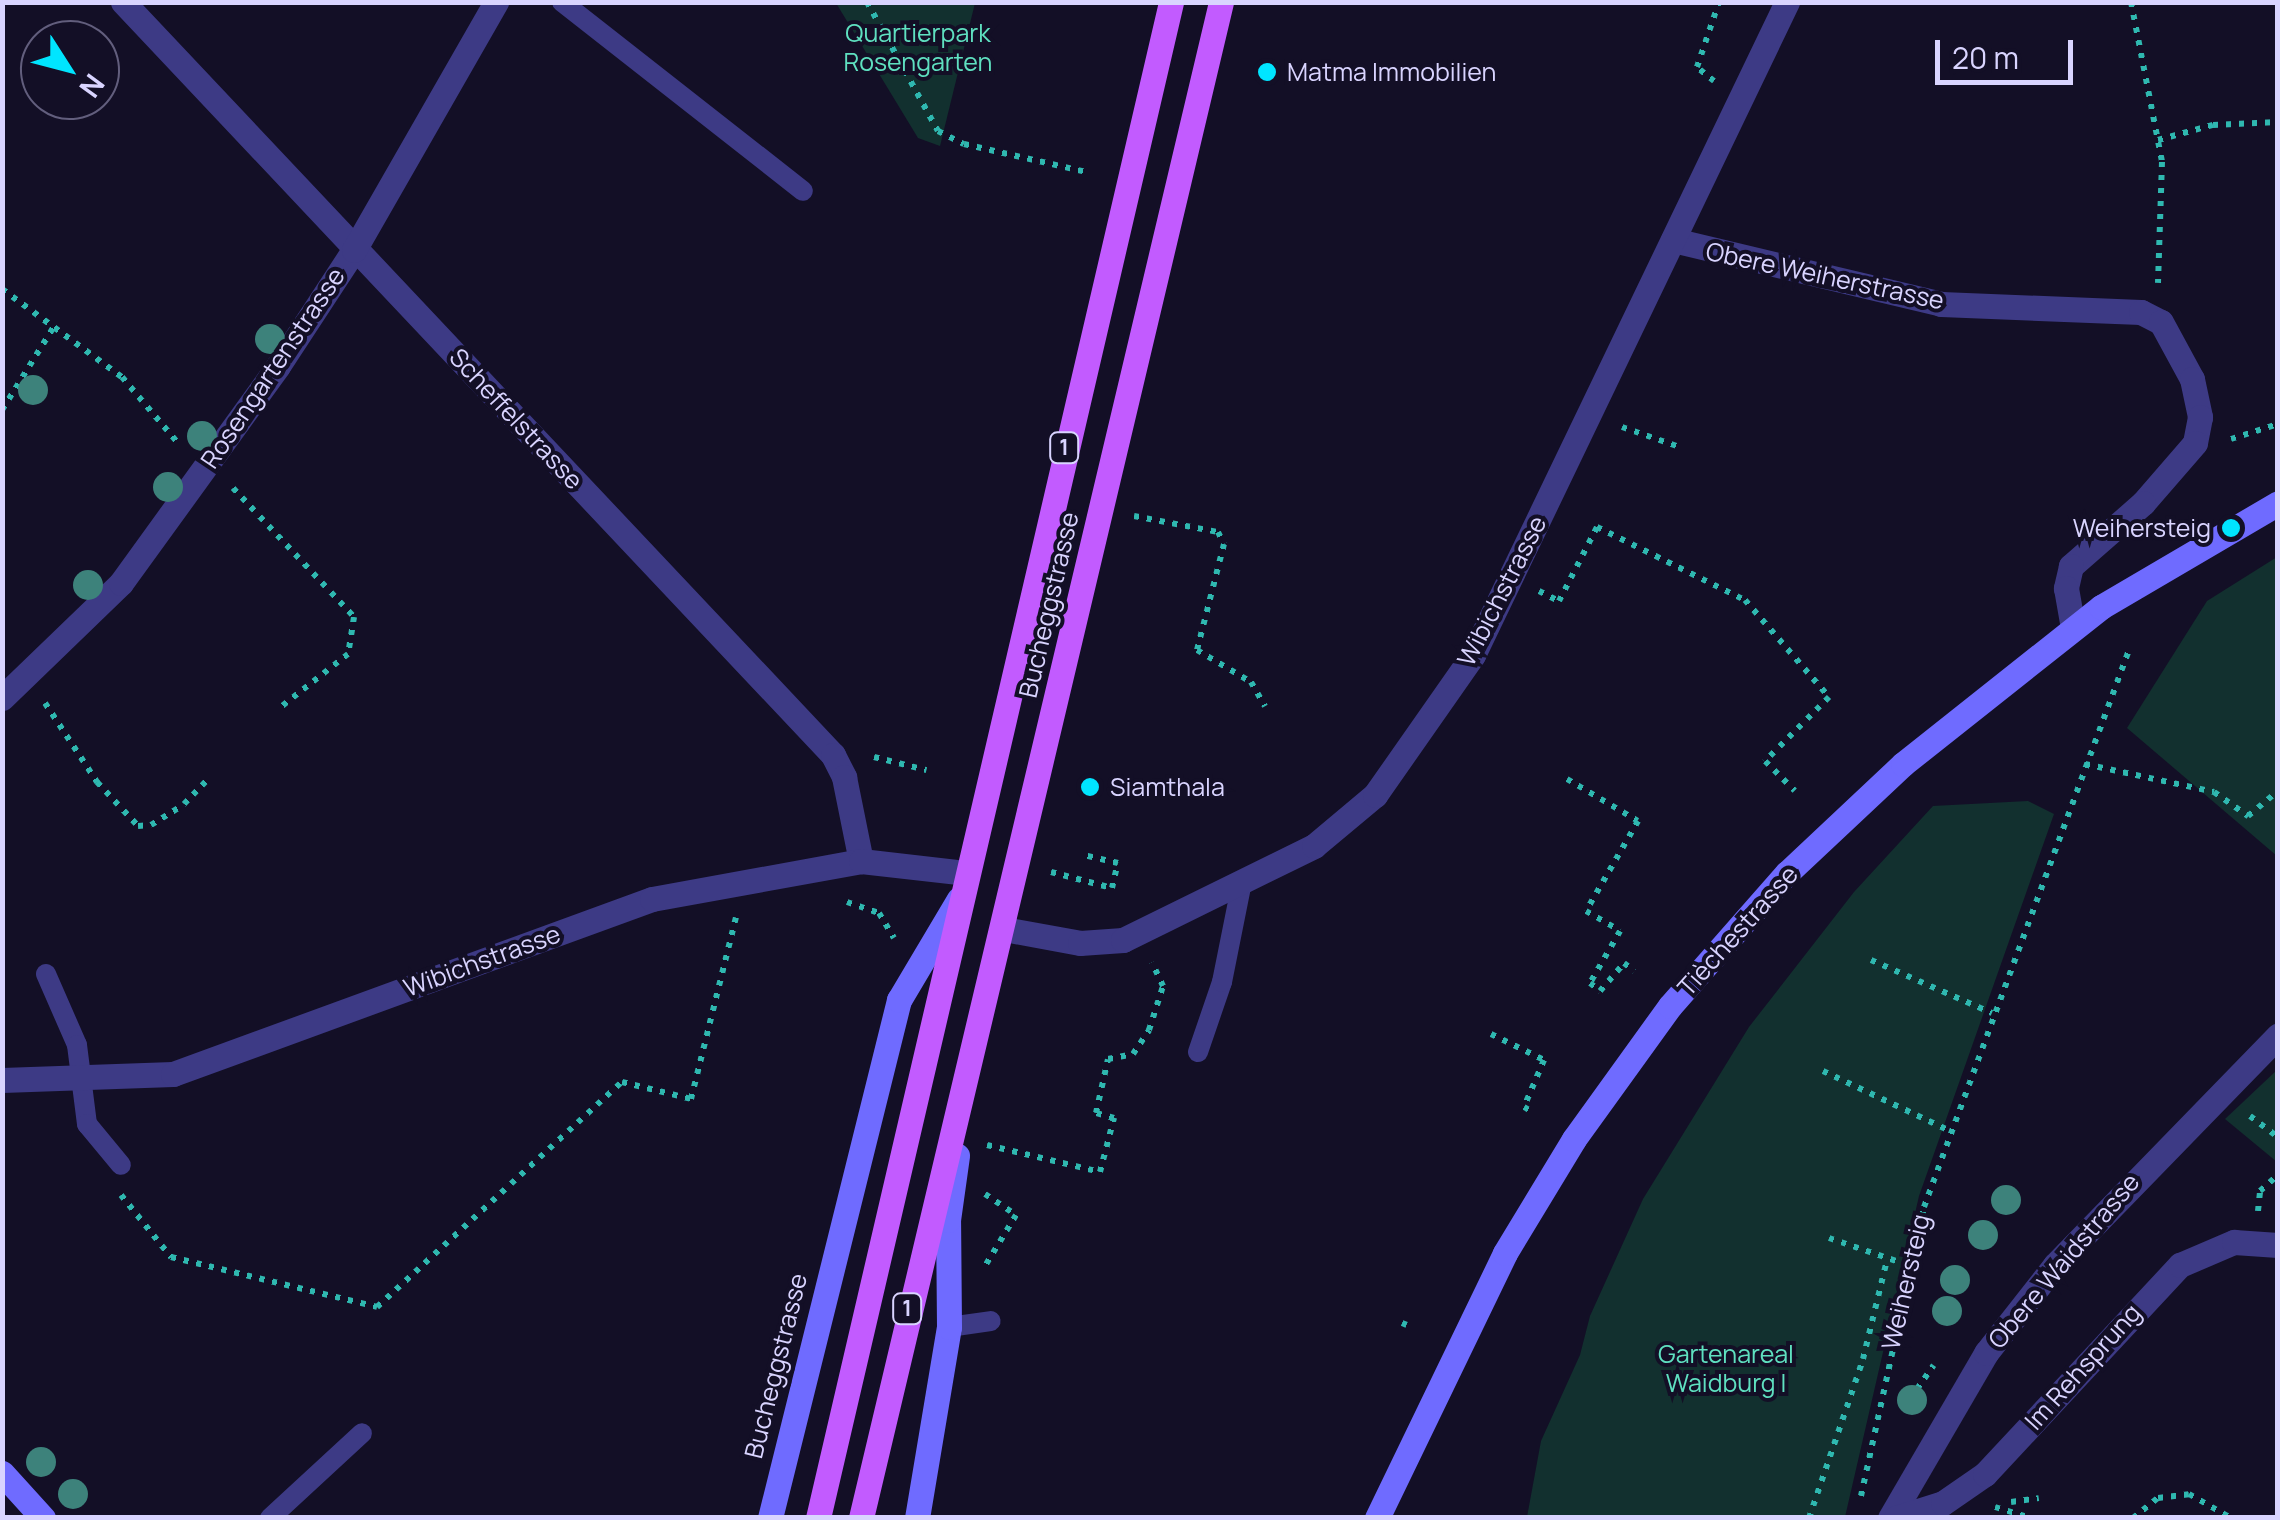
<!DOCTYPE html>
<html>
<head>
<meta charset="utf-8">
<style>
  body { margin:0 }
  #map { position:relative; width:2280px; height:1520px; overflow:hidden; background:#130f26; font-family:Manrope,sans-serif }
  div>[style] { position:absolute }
  .green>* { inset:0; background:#12302f }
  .path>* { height:6px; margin-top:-3px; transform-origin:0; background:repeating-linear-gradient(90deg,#2fb8b0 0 5px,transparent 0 13px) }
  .lane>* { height:20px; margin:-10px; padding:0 10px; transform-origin:10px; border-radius:10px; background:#3d3a85 }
  .street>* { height:25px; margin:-12.5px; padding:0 12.5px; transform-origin:12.5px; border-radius:12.5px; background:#3d3a85 }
  .secondary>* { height:25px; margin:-12.5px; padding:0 12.5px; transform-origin:12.5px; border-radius:12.5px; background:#6f6bff }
  .primary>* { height:25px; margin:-12.5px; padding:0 12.5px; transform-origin:12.5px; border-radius:12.5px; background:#c25bff }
  .trees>* { width:30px; height:30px; margin:-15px; border-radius:50%; background:#3d827b }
  .dots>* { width:28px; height:28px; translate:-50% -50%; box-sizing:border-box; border:5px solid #130f26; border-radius:50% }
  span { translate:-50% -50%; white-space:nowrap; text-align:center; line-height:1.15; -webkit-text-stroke:8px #130f26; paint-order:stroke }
  .shield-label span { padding:2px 8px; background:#130f26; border:2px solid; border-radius:8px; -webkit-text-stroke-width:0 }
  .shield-label { font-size:22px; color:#d9d4ff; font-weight:700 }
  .park-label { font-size:25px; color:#5fe0c0 }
  .poi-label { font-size:25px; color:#d9d4ff }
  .left { translate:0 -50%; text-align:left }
  .right { translate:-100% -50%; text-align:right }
  .street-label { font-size:25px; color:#d9d4ff }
  .frame { position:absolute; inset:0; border:5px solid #d9d4ff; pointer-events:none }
  .north { position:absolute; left:20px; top:20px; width:100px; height:100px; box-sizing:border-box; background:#130f26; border:2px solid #625e7d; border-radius:50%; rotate:126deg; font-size:28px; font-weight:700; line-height:40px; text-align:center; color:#d9d4ff }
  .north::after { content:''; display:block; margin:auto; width:35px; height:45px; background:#00e5ff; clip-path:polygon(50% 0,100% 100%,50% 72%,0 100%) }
  .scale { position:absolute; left:1935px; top:40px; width:138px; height:45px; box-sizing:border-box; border:5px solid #d9d4ff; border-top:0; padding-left:12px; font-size:30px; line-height:35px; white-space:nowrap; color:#d9d4ff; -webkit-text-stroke:8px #130f26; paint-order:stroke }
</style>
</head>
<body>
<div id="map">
  <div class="green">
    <i style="clip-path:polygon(836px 3px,975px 3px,940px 146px,918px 138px)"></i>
    <i style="clip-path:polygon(2277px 557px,2277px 856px,2127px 728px,2207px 601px)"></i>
    <i style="clip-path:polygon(2028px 801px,2054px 814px,1919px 1196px,1845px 1517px,1527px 1517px,1541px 1441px,1580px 1355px,1590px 1316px,1643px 1199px,1749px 1027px,1854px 892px,1933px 806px)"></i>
    <i style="clip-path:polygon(2277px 1070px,2277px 1162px,2225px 1119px)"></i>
  </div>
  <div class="path">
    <i style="left:867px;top:2px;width:147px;rotate:61.2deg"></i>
    <i style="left:938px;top:131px;width:29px;rotate:27deg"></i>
    <i style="left:964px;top:144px;width:125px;rotate:12.9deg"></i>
    <i style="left:2131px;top:2px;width:163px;rotate:79deg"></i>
    <i style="left:2162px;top:162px;width:121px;rotate:91.9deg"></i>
    <i style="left:1714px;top:81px;width:22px;rotate:-141deg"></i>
    <i style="left:1697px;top:67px;width:69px;rotate:-71.3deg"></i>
    <i style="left:2158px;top:140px;width:57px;rotate:-15.3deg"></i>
    <i style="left:2213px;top:125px;width:65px;rotate:-2.6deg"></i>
    <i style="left:2px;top:289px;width:149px;rotate:36.3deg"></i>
    <i style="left:122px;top:377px;width:87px;rotate:49.7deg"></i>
    <i style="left:2px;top:410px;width:97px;rotate:-58.1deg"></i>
    <i style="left:1622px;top:427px;width:58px;rotate:19.1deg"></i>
    <i style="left:2231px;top:439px;width:49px;rotate:-17.7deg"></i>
    <i style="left:233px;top:488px;width:177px;rotate:46.8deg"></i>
    <i style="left:354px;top:617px;width:37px;rotate:99deg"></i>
    <i style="left:348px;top:654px;width:89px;rotate:141.8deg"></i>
    <i style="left:1134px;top:516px;width:86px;rotate:10.8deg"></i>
    <i style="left:1218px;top:532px;width:13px;rotate:63deg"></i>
    <i style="left:1224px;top:544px;width:109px;rotate:104.3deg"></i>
    <i style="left:1197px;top:650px;width:63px;rotate:30.7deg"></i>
    <i style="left:1251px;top:682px;width:28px;rotate:60deg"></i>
    <i style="left:1539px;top:591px;width:22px;rotate:27deg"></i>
    <i style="left:1559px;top:601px;width:83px;rotate:-62.8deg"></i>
    <i style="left:1597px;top:527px;width:165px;rotate:26.3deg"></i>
    <i style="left:1745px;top:600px;width:128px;rotate:49.1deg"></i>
    <i style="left:1829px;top:697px;width:91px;rotate:135deg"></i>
    <i style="left:1765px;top:761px;width:42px;rotate:45deg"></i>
    <i style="left:45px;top:703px;width:95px;rotate:56.6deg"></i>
    <i style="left:97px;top:782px;width:60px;rotate:47deg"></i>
    <i style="left:138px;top:826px;width:13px;rotate:-4deg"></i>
    <i style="left:151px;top:825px;width:39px;rotate:-32deg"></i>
    <i style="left:184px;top:804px;width:37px;rotate:-46deg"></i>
    <i style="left:874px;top:757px;width:54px;rotate:14deg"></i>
    <i style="left:2085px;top:764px;width:132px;rotate:12.2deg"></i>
    <i style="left:2214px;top:792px;width:42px;rotate:35.2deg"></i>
    <i style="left:2248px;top:816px;width:39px;rotate:-40deg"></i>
    <i style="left:1567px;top:779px;width:82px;rotate:30.6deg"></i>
    <i style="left:1638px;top:821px;width:104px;rotate:120deg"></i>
    <i style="left:1586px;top:911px;width:39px;rotate:30deg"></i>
    <i style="left:1620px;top:931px;width:60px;rotate:120deg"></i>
    <i style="left:1590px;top:983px;width:13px;rotate:39deg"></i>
    <i style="left:1600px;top:991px;width:37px;rotate:-49deg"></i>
    <i style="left:1624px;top:963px;width:13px;rotate:39deg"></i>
    <i style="left:1051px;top:872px;width:63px;rotate:14.7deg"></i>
    <i style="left:1112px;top:888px;width:26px;rotate:-77deg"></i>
    <i style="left:1118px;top:863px;width:37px;rotate:-167deg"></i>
    <i style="left:847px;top:902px;width:34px;rotate:19deg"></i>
    <i style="left:879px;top:913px;width:29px;rotate:59deg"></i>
    <i style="left:1871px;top:960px;width:132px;rotate:23.7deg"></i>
    <i style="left:1491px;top:1034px;width:59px;rotate:26.1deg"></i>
    <i style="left:1544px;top:1060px;width:51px;rotate:113.1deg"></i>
    <i style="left:1524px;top:1107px;width:8px;rotate:30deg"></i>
    <i style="left:1823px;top:1071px;width:140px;rotate:25.3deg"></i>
    <i style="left:2250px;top:1116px;width:35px;rotate:37deg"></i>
    <i style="left:987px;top:1145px;width:116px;rotate:13.4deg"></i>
    <i style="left:1100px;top:1172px;width:56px;rotate:-75.5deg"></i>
    <i style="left:1114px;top:1118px;width:19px;rotate:-164deg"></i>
    <i style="left:1096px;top:1113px;width:55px;rotate:-77.5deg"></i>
    <i style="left:1108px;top:1059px;width:25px;rotate:-11deg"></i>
    <i style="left:1133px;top:1054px;width:29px;rotate:-56deg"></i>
    <i style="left:1149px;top:1030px;width:46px;rotate:-72.3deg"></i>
    <i style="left:1163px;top:986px;width:26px;rotate:-115deg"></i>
    <i style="left:985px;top:1194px;width:37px;rotate:34deg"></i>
    <i style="left:1016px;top:1215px;width:60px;rotate:121.3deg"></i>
    <i style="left:121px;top:1195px;width:80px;rotate:51.1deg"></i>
    <i style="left:171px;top:1257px;width:212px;rotate:13.6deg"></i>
    <i style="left:377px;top:1307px;width:333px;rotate:-42.6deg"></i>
    <i style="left:622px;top:1082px;width:71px;rotate:13.8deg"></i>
    <i style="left:691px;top:1099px;width:187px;rotate:-76.1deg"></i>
    <i style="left:2258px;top:1211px;width:20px;rotate:-84deg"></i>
    <i style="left:2260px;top:1191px;width:24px;rotate:-42deg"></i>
    <i style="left:1829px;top:1238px;width:83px;rotate:18.9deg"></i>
    <i style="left:1402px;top:1323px;width:5px;rotate:22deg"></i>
    <i style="left:1917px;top:1389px;width:29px;rotate:-55deg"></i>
    <i style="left:1861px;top:1496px;width:296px;rotate:-77.7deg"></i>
    <i style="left:1924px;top:1207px;width:597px;rotate:-69.8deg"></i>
    <i style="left:2011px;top:1502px;width:28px;rotate:-8deg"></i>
    <i style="left:1995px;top:1507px;width:37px;rotate:17deg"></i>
    <i style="left:1809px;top:1518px;width:168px;rotate:-71.2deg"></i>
    <i style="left:1863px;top:1359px;width:102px;rotate:-76.4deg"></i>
    <i style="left:2133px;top:1518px;width:32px;rotate:-39deg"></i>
    <i style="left:2158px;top:1498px;width:31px;rotate:-7deg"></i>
    <i style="left:2189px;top:1494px;width:48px;rotate:29.7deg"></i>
  </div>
  <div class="lane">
    <i style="left:562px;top:2px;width:306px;rotate:38.1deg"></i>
    <i style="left:46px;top:974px;width:77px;rotate:66.4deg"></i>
    <i style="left:77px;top:1045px;width:80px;rotate:82.8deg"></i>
    <i style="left:87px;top:1124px;width:53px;rotate:50.3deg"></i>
    <i style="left:1198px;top:1052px;width:74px;rotate:-71.1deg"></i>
    <i style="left:1222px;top:982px;width:97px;rotate:-78.7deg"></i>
    <i style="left:949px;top:1327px;width:42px;rotate:-8.1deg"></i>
    <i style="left:270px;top:1518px;width:125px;rotate:-42.7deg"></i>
  </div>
  <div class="street">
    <i style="left:123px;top:2px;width:1035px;rotate:46.68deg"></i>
    <i style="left:833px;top:755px;width:25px;rotate:63deg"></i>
    <i style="left:844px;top:777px;width:86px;rotate:78.6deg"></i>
    <i style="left:1673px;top:240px;width:276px;rotate:13.4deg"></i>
    <i style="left:1941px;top:304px;width:200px;rotate:2.3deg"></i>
    <i style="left:2141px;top:312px;width:22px;rotate:27deg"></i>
    <i style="left:2161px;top:322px;width:65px;rotate:61.5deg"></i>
    <i style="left:2192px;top:379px;width:39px;rotate:78deg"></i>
    <i style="left:2200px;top:417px;width:26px;rotate:101deg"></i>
    <i style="left:2195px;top:443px;width:79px;rotate:130.9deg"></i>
    <i style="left:2143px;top:503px;width:96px;rotate:138.8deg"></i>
    <i style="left:2071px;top:566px;width:23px;rotate:103deg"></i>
    <i style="left:2066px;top:588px;width:41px;rotate:80.1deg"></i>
    <i style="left:2px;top:698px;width:165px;rotate:-44deg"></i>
    <i style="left:121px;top:583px;width:268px;rotate:-54.1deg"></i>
    <i style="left:278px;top:366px;width:139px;rotate:-56.8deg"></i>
    <i style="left:354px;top:250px;width:286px;rotate:-60.2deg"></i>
    <i style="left:1004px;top:929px;width:77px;rotate:10.4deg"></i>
    <i style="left:1080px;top:943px;width:43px;rotate:-4deg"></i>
    <i style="left:1123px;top:940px;width:213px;rotate:-26.2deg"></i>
    <i style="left:1314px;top:846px;width:80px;rotate:-39.9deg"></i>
    <i style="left:1375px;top:795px;width:171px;rotate:-55deg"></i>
    <i style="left:1473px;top:655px;width:725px;rotate:-64.32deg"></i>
    <i style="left:2px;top:1080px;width:171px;rotate:-2deg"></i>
    <i style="left:173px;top:1074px;width:510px;rotate:-20.07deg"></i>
    <i style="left:652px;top:899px;width:212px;rotate:-10.3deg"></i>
    <i style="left:861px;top:861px;width:107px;rotate:6.5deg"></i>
    <i style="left:1890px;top:1518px;width:191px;rotate:-59.8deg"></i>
    <i style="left:1986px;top:1353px;width:112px;rotate:-51.9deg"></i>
    <i style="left:2055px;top:1265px;width:320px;rotate:-45.8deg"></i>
    <i style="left:1896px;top:1518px;width:49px;rotate:-17.7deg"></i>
    <i style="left:1943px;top:1503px;width:51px;rotate:-34.6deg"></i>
    <i style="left:1985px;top:1474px;width:286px;rotate:-47deg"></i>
    <i style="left:2180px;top:1265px;width:59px;rotate:-23.1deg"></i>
    <i style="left:2234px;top:1242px;width:44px;rotate:3.9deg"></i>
  </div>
  <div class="secondary">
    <i style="left:2px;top:1473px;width:61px;rotate:47.7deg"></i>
    <i style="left:770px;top:1518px;width:534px;rotate:-76.02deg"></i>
    <i style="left:899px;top:1000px;width:117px;rotate:-59.3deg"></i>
    <i style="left:917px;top:1518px;width:194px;rotate:-80.5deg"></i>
    <i style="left:949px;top:1327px;width:107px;rotate:-90.5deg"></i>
    <i style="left:948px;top:1220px;width:65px;rotate:-82deg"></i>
    <i style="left:1377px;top:1518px;width:294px;rotate:-64.2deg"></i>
    <i style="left:1505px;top:1253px;width:133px;rotate:-58.8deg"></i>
    <i style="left:1574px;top:1139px;width:164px;rotate:-54.2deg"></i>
    <i style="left:1670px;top:1006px;width:177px;rotate:-48.7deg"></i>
    <i style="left:1787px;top:873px;width:159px;rotate:-43.2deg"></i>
    <i style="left:1903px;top:764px;width:253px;rotate:-38.4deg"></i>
    <i style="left:2101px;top:607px;width:205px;rotate:-30.4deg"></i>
  </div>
  <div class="primary">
    <i style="left:818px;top:1518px;width:1557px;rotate:-76.89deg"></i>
    <i style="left:861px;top:1518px;width:1558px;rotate:-76.64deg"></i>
  </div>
  <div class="trees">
    <i style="left:270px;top:339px"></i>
    <i style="left:33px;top:390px"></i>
    <i style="left:202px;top:436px"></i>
    <i style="left:168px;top:487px"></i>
    <i style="left:88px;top:585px"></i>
    <i style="left:2006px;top:1200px"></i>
    <i style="left:1983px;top:1235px"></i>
    <i style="left:1955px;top:1280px"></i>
    <i style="left:1947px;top:1311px"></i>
    <i style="left:1912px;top:1400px"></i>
    <i style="left:41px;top:1462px"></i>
    <i style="left:73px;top:1494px"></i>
  </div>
  <div class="dots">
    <i style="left:1267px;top:72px;background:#00e5ff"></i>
    <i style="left:2231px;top:528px;background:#00e5ff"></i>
    <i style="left:1090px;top:787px;background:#00e5ff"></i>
  </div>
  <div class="shield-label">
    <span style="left:1064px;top:448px">1</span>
    <span style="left:907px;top:1309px">1</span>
  </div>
  <div class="park-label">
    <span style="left:918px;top:48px">Quartierpark<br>Rosengarten</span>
    <span style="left:1726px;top:1369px">Gartenareal<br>Waidburg I</span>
  </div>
  <div class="poi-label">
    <span class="left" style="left:1287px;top:72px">Matma Immobilien</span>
    <span class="right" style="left:2211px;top:528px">Weihersteig</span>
    <span class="left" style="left:1110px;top:787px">Siamthala</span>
  </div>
  <div class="street-label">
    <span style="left:1825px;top:276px;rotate:12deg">Obere Weiherstrasse</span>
    <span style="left:273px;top:368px;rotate:-56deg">Rosengartenstrasse</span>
    <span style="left:516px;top:419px;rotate:47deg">Scheffelstrasse</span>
    <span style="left:1502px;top:591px;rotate:-63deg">Wibichstrasse</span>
    <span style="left:1049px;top:605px;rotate:-77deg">Bucheggstrasse</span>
    <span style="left:1738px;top:931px;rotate:-48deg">Tièchestrasse</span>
    <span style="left:482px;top:961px;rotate:-20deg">Wibichstrasse</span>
    <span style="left:2064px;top:1261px;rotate:-50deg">Obere Waidstrasse</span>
    <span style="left:1906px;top:1282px;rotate:-77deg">Weihersteig</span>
    <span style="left:776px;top:1366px;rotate:-76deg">Bucheggstrasse</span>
    <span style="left:2083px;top:1367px;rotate:-48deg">Im Rehsprung</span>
  </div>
  <div class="frame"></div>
  <div class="north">N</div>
  <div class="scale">20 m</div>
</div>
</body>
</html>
